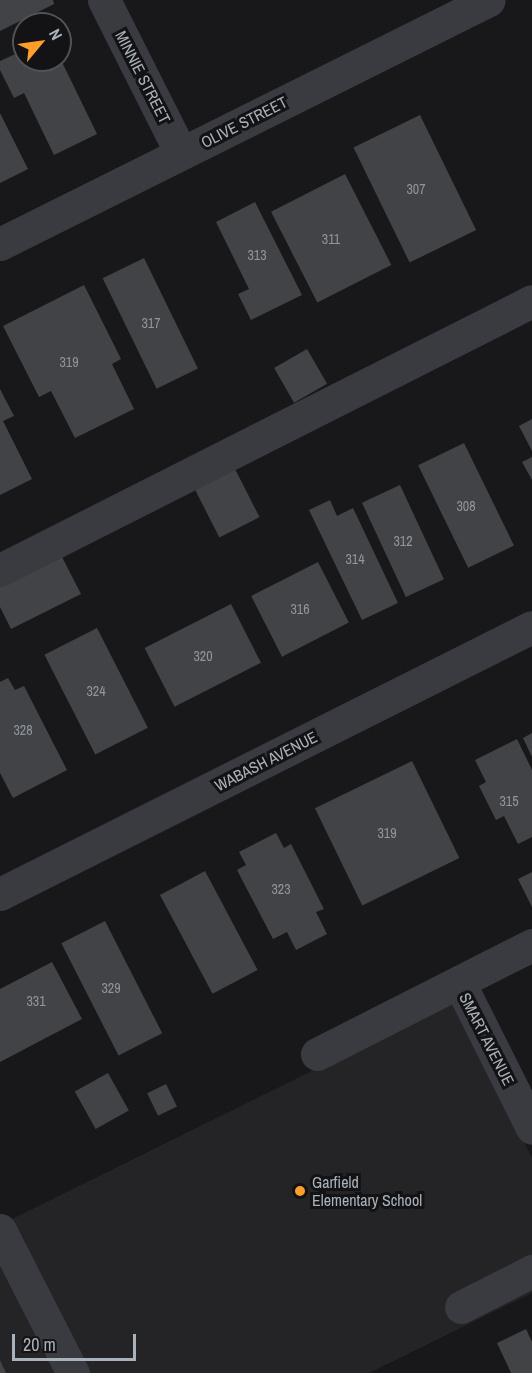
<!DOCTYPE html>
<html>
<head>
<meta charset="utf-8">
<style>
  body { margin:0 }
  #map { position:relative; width:532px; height:1373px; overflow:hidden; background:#18181a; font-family:"Archivo Narrow",sans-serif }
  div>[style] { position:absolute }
  .built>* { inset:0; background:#242427 }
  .building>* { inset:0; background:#424347; transform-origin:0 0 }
  .minor>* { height:33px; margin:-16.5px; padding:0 16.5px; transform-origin:16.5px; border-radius:16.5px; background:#393b40 }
  .dots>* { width:16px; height:16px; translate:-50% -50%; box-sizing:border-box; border:3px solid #131315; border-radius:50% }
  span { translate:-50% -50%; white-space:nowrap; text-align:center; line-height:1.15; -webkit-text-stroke:6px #131315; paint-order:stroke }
  .number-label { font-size:14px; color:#8f969e }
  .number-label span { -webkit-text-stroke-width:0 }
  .street-label { font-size:16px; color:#a9b1bb }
  .poi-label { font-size:16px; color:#a9b1bb }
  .left { translate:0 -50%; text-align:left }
  .north { position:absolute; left:12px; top:12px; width:60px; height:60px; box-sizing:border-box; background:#131315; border:2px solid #4f5257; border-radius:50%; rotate:61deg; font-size:16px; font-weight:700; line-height:24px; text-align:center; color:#a9b1bb }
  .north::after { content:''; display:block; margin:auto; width:21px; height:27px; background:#ff9f2b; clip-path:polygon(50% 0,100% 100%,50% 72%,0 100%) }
  .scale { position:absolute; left:12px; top:1334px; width:124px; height:27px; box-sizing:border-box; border:3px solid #a9b1bb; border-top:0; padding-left:8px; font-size:18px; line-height:21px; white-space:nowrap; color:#a9b1bb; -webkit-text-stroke:4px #131315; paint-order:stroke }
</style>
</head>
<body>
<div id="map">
  <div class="built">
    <i style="clip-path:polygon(455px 1000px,532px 1158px,532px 1293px,369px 1373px,0 1373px,0 1225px)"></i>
  </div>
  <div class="building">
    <i style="clip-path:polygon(0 0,53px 0,54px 4px,0 31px)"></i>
    <i style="clip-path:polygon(24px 50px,24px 60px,61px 60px,97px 134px,54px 155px,24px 93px,14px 98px,0 70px,0 61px)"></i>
    <i style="clip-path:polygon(0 113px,28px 169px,0 183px)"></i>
    <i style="left:420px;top:115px;width:128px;height:74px;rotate:64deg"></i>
    <i style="left:345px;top:174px;width:102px;height:83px;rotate:63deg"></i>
    <i style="clip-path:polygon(255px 202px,302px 295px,251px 320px,238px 294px,249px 289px,216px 222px)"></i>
    <i style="left:144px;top:258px;width:123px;height:46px;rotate:64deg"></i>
    <i style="clip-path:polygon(84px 285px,121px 359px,112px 364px,134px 409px,75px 438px,51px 391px,39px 397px,3px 326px)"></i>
    <i style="left:307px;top:349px;width:40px;height:38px;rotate:60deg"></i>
    <i style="clip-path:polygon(0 389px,14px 416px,3px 421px,32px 479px,0 495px)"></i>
    <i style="clip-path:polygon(532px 419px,532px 451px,519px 426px)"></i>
    <i style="left:464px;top:443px;width:114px;height:51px;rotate:64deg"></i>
    <i style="clip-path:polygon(532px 457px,532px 480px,522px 462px)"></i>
    <i style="left:235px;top:469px;width:54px;height:45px;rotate:63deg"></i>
    <i style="left:400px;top:485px;width:104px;height:42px;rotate:65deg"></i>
    <i style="clip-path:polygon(330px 500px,337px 516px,353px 508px,398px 603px,362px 620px,309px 510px)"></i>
    <i style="clip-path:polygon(61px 555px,81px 594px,11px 629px,0 607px,0 586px)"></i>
    <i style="left:318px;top:562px;width:68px;height:75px;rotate:63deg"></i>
    <i style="left:231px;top:604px;width:66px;height:97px;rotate:63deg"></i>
    <i style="left:97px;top:628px;width:112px;height:59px;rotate:63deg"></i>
    <i style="clip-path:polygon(8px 678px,15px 690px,24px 686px,67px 770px,13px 798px,0 773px,0 682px)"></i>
    <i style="clip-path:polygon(532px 733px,532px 757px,523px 738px)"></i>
    <i style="clip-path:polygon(517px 739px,532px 770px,532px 837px,518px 844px,504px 816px,496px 820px,479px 786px,486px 782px,475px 760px)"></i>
    <i style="left:412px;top:761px;width:108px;height:108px;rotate:64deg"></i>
    <i style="clip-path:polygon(276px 833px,284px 848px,291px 844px,324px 909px,316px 912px,327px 934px,296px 950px,287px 932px,273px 939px,237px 870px,246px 865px,239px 852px)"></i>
    <i style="left:205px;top:871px;width:112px;height:51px;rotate:62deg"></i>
    <i style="clip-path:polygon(532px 872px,532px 907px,518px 879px)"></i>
    <i style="left:105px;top:921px;width:126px;height:49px;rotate:63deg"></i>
    <i style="clip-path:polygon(52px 962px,82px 1019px,0 1062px,0 989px)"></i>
    <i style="left:108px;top:1073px;width:43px;height:38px;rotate:61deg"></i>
    <i style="left:166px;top:1084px;width:25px;height:21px;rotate:64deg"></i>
    <i style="clip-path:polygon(526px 1329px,532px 1342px,532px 1373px,511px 1373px,497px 1343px)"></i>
    <i style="clip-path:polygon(0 1360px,6px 1373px,0 1373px)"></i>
  </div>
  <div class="minor">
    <i style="left:104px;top:0;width:171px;rotate:63.3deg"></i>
    <i style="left:0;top:244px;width:546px;rotate:-26.52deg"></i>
    <i style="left:0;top:570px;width:596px;rotate:-26.82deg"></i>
    <i style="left:0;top:894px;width:595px;rotate:-26.65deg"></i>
    <i style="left:459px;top:982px;width:163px;rotate:63.4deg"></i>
    <i style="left:317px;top:1054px;width:241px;rotate:-26.9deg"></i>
    <i style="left:0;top:1230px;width:161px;rotate:63deg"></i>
    <i style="left:461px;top:1307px;width:80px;rotate:-26.9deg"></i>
  </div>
  <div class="dots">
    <i style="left:300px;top:1191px;background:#ff9f2b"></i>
  </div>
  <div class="number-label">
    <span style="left:416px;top:189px">307</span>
    <span style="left:331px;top:239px">311</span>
    <span style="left:257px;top:255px">313</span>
    <span style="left:151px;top:323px">317</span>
    <span style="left:69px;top:362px">319</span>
    <span style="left:466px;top:506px">308</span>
    <span style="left:403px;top:541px">312</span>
    <span style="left:355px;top:559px">314</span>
    <span style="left:300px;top:609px">316</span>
    <span style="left:203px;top:656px">320</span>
    <span style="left:96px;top:691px">324</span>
    <span style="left:23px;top:730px">328</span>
    <span style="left:509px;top:801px">315</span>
    <span style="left:387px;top:833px">319</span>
    <span style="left:281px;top:889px">323</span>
    <span style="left:111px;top:988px">329</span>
    <span style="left:36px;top:1001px">331</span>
  </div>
  <div class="street-label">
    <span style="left:143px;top:77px;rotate:63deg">MINNIE STREET</span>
    <span style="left:244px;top:122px;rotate:-27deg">OLIVE STREET</span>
    <span style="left:266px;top:761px;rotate:-27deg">WABASH AVENUE</span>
    <span style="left:487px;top:1039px;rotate:63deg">SMART AVENUE</span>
  </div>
  <div class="poi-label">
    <span class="left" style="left:312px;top:1191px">Garfield<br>Elementary School</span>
  </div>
  <div class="north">N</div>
  <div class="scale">20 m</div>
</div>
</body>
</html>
